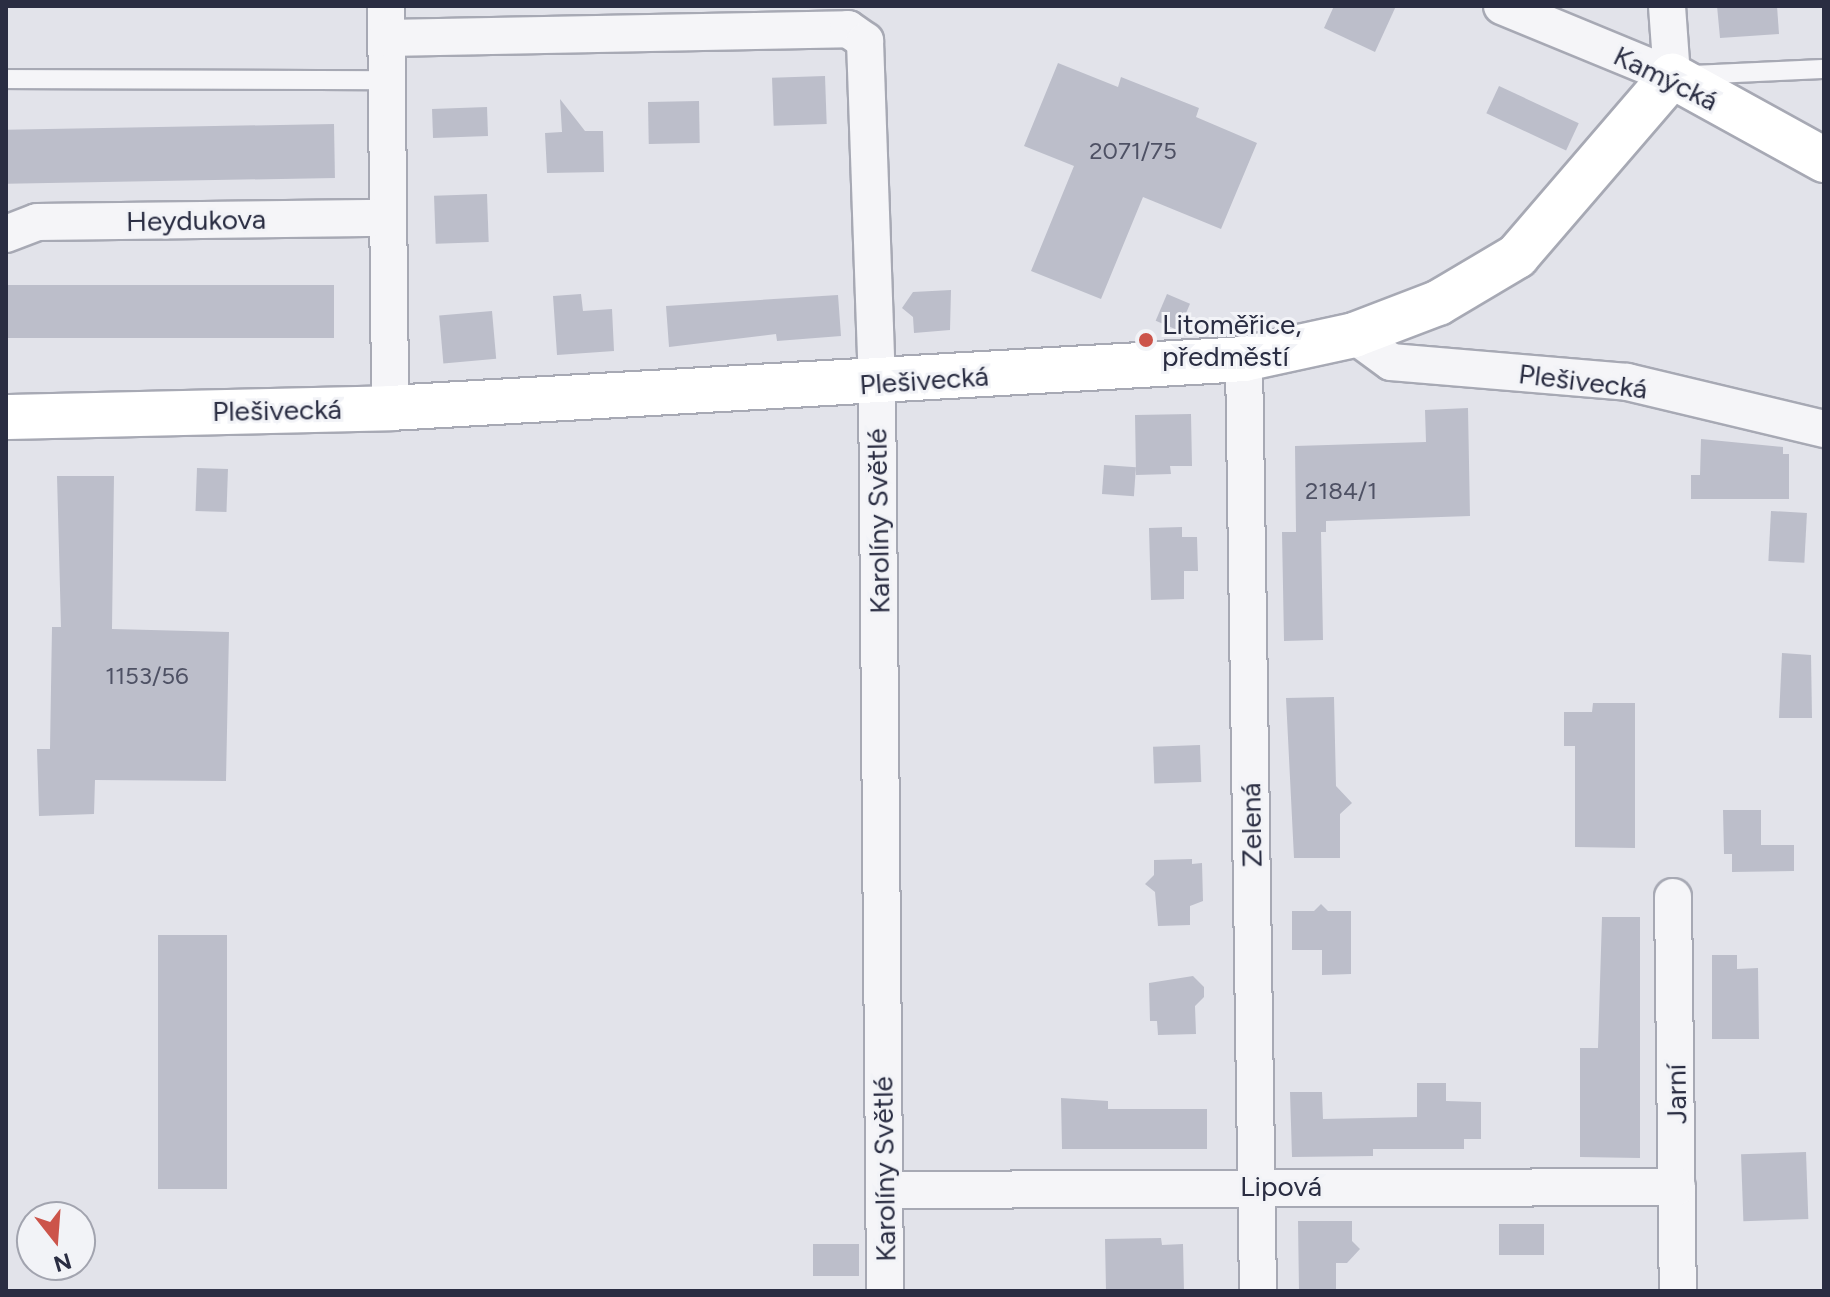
<!DOCTYPE html>
<html>
<head>
<meta charset="utf-8">
<style>
  body { margin:0 }
  #map { position:relative; width:1830px; height:1297px; overflow:hidden; background:#e2e3ea; font-family:Figtree,sans-serif }
  div>[style] { position:absolute }
  .building>* { inset:0; background:#bcbeca; transform-origin:0 0 }
  .roads { filter:drop-shadow(2px 0 #a7a9b4) drop-shadow(-2px 0 #a7a9b4) drop-shadow(0 2px #a7a9b4) drop-shadow(0 -2px #a7a9b4) }
  .lane>* { height:18px; margin:-9px; padding:0 9px; transform-origin:9px; border-radius:9px; background:#f5f5f8 }
  .street>* { height:36px; margin:-18px; padding:0 18px; transform-origin:18px; border-radius:18px; background:#f5f5f8 }
  .secondary>* { height:44px; margin:-22px; padding:0 22px; transform-origin:22px; border-radius:22px; background:#fff }
  .dots>* { width:22px; height:22px; translate:-50% -50%; box-sizing:border-box; border:4px solid #f2f3f7; border-radius:50% }
  span { translate:-50% -50%; white-space:nowrap; text-align:center; line-height:1.15; -webkit-text-stroke:6px #f2f3f7; paint-order:stroke }
  .number-label { font-size:24px; color:#4e5164 }
  .number-label span { -webkit-text-stroke-width:0 }
  .street-label { font-size:28px; color:#2a2d42 }
  .poi-label { font-size:28px; color:#2a2d42 }
  .left { translate:0 -50%; text-align:left }
  .frame { position:absolute; inset:0; border:8px solid #2a2d42; pointer-events:none }
  .north { position:absolute; left:16px; top:1201px; width:80px; height:80px; box-sizing:border-box; background:#f2f3f7; border:2px solid #a2a4af; border-radius:50%; rotate:163deg; font-size:22px; font-weight:700; line-height:32px; text-align:center; color:#2a2d42 }
  .north::after { content:''; display:block; margin:auto; width:28px; height:36px; background:#cc544a; clip-path:polygon(50% 0,100% 100%,50% 72%,0 100%) }
</style>
</head>
<body>
<div id="map">
  <div class="building">
    <i style="clip-path:polygon(1334px 6px,1396px 6px,1375px 52px,1324px 28px)"></i>
    <i style="clip-path:polygon(1717px 6px,1777px 6px,1779px 34px,1720px 38px)"></i>
    <i style="clip-path:polygon(1058px 63px,1118px 87px,1121px 77px,1199px 108px,1196px 117px,1257px 143px,1221px 229px,1143px 197px,1101px 299px,1031px 271px,1074px 166px,1024px 146px)"></i>
    <i style="left:825px;top:76px;width:48px;height:53px;rotate:88deg"></i>
    <i style="left:1499px;top:86px;width:88px;height:30px;rotate:25deg"></i>
    <i style="clip-path:polygon(560px 99px,585px 131px,603px 131px,604px 172px,547px 173px,545px 133px,562px 132px)"></i>
    <i style="left:699px;top:101px;width:42px;height:51px;rotate:89deg"></i>
    <i style="left:487px;top:107px;width:29px;height:55px;rotate:88deg"></i>
    <i style="left:334px;top:124px;width:54px;height:328px;rotate:89deg"></i>
    <i style="left:487px;top:194px;width:48px;height:53px;rotate:88deg"></i>
    <i style="left:334px;top:285px;width:53px;height:328px;rotate:90deg"></i>
    <i style="clip-path:polygon(951px 290px,950px 330px,914px 333px,913px 317px,902px 308px,913px 292px)"></i>
    <i style="clip-path:polygon(581px 294px,583px 311px,612px 309px,614px 351px,557px 355px,553px 296px)"></i>
    <i style="left:1167px;top:294px;width:25px;height:29px;rotate:23deg"></i>
    <i style="clip-path:polygon(838px 295px,841px 336px,777px 341px,776px 334px,669px 347px,666px 306px)"></i>
    <i style="left:492px;top:311px;width:48px;height:53px;rotate:85deg"></i>
    <i style="clip-path:polygon(1468px 408px,1470px 516px,1326px 521px,1326px 532px,1321px 532px,1323px 640px,1284px 641px,1282px 532px,1296px 532px,1295px 446px,1426px 442px,1425px 410px)"></i>
    <i style="clip-path:polygon(1191px 414px,1192px 466px,1170px 466px,1171px 474px,1136px 475px,1135px 415px)"></i>
    <i style="clip-path:polygon(1701px 439px,1783px 447px,1783px 454px,1789px 454px,1789px 499px,1691px 499px,1691px 475px,1700px 475px)"></i>
    <i style="left:1104px;top:465px;width:32px;height:29px;rotate:4deg"></i>
    <i style="left:197px;top:468px;width:31px;height:43px;rotate:2deg"></i>
    <i style="clip-path:polygon(57px 476px,114px 476px,112px 629px,229px 632px,226px 781px,95px 780px,94px 814px,39px 816px,37px 749px,50px 749px,52px 627px,61px 627px)"></i>
    <i style="left:1771px;top:511px;width:36px;height:50px;rotate:3deg"></i>
    <i style="clip-path:polygon(1182px 527px,1182px 537px,1197px 537px,1198px 571px,1184px 571px,1184px 599px,1151px 600px,1149px 528px)"></i>
    <i style="clip-path:polygon(1782px 653px,1811px 655px,1812px 718px,1779px 718px)"></i>
    <i style="clip-path:polygon(1334px 697px,1336px 786px,1352px 803px,1340px 814px,1340px 858px,1294px 858px,1286px 698px)"></i>
    <i style="clip-path:polygon(1593px 703px,1635px 703px,1635px 848px,1575px 847px,1575px 746px,1564px 746px,1564px 712px,1592px 712px)"></i>
    <i style="left:1200px;top:745px;width:37px;height:47px;rotate:88deg"></i>
    <i style="clip-path:polygon(1723px 810px,1761px 810px,1761px 845px,1794px 845px,1794px 871px,1732px 872px,1732px 854px,1724px 854px)"></i>
    <i style="clip-path:polygon(1192px 859px,1192px 864px,1202px 863px,1203px 901px,1190px 906px,1190px 925px,1158px 926px,1155px 892px,1145px 884px,1154px 875px,1154px 860px)"></i>
    <i style="clip-path:polygon(1321px 904px,1328px 911px,1351px 911px,1351px 974px,1322px 975px,1322px 950px,1292px 950px,1292px 911px,1314px 911px)"></i>
    <i style="clip-path:polygon(1602px 917px,1640px 917px,1640px 1158px,1580px 1157px,1580px 1048px,1598px 1048px)"></i>
    <i style="left:158px;top:935px;width:69px;height:254px"></i>
    <i style="clip-path:polygon(1712px 955px,1737px 955px,1737px 969px,1758px 968px,1759px 1039px,1712px 1039px)"></i>
    <i style="clip-path:polygon(1193px 976px,1204px 987px,1204px 997px,1195px 1006px,1196px 1034px,1158px 1035px,1157px 1021px,1150px 1021px,1149px 983px)"></i>
    <i style="clip-path:polygon(1417px 1083px,1446px 1083px,1446px 1101px,1481px 1102px,1481px 1139px,1464px 1139px,1464px 1149px,1373px 1149px,1373px 1156px,1292px 1157px,1290px 1092px,1322px 1092px,1323px 1119px,1417px 1117px)"></i>
    <i style="clip-path:polygon(1061px 1098px,1108px 1101px,1108px 1109px,1207px 1109px,1207px 1149px,1062px 1149px)"></i>
    <i style="left:1806px;top:1152px;width:67px;height:65px;rotate:88deg"></i>
    <i style="clip-path:polygon(1298px 1221px,1352px 1221px,1352px 1241px,1360px 1249px,1347px 1263px,1336px 1263px,1336px 1291px,1299px 1291px)"></i>
    <i style="left:1499px;top:1224px;width:45px;height:31px"></i>
    <i style="clip-path:polygon(1161px 1238px,1162px 1245px,1183px 1244px,1184px 1291px,1106px 1291px,1105px 1239px)"></i>
    <i style="left:813px;top:1244px;width:46px;height:32px"></i>
  </div>
  <div class="roads">
    <div class="lane">
      <i style="left:1691px;top:75px;width:133px;rotate:-2.6deg"></i>
      <i style="left:6px;top:79px;width:381px;rotate:0.2deg"></i>
    </div>
    <div class="street">
      <i style="left:386px;top:6px;width:402px;rotate:89.4deg"></i>
      <i style="left:1502px;top:6px;width:184px;rotate:22.4deg"></i>
      <i style="left:1672px;top:76px;width:70px;rotate:-94.1deg"></i>
      <i style="left:386px;top:38px;width:462px;rotate:-1.1deg"></i>
      <i style="left:848px;top:29px;width:21px;rotate:35deg"></i>
      <i style="left:865px;top:41px;width:343px;rotate:88deg"></i>
      <i style="left:877px;top:384px;width:907px;rotate:89.49deg"></i>
      <i style="left:6px;top:234px;width:33px;rotate:-21deg"></i>
      <i style="left:37px;top:222px;width:351px;rotate:-0.7deg"></i>
      <i style="left:1354px;top:335px;width:46px;rotate:36.1deg"></i>
      <i style="left:1391px;top:362px;width:237px;rotate:4.8deg"></i>
      <i style="left:1627px;top:382px;width:203px;rotate:13.4deg"></i>
      <i style="left:1244px;top:359px;width:932px;rotate:89.14deg"></i>
      <i style="left:1673px;top:897px;width:394px;rotate:89.3deg"></i>
      <i style="left:884px;top:1190px;width:793px;rotate:-0.22deg"></i>
    </div>
    <div class="secondary">
      <i style="left:6px;top:417px;width:384px;rotate:-1.3deg"></i>
      <i style="left:390px;top:408px;width:855px;rotate:-3.28deg"></i>
      <i style="left:1244px;top:359px;width:113px;rotate:-12.3deg"></i>
      <i style="left:1354px;top:335px;width:90px;rotate:-20.9deg"></i>
      <i style="left:1438px;top:303px;width:92px;rotate:-30.7deg"></i>
      <i style="left:1517px;top:256px;width:238px;rotate:-49.3deg"></i>
      <i style="left:1672px;top:76px;width:174px;rotate:28.9deg"></i>
    </div>
  </div>
  <div class="dots">
    <i style="left:1146px;top:340px;background:#cc544a"></i>
  </div>
  <div class="number-label">
    <span style="left:1133px;top:151px">2071/75</span>
    <span style="left:1341px;top:491px">2184/1</span>
    <span style="left:147px;top:676px">1153/56</span>
  </div>
  <div class="street-label">
    <span style="left:1666px;top:78px;rotate:26deg">Kamýcká</span>
    <span style="left:196px;top:220px;rotate:-1deg">Heydukova</span>
    <span style="left:924px;top:380px;rotate:-4deg">Plešivecká</span>
    <span style="left:1583px;top:381px;rotate:7deg">Plešivecká</span>
    <span style="left:277px;top:410px;rotate:-1deg">Plešivecká</span>
    <span style="left:878px;top:521px;rotate:-91deg">Karolíny Světlé</span>
    <span style="left:1251px;top:825px;rotate:-91deg">Zelená</span>
    <span style="left:1676px;top:1094px;rotate:-91deg">Jarní</span>
    <span style="left:884px;top:1169px;rotate:-91deg">Karolíny Světlé</span>
    <span style="left:1281px;top:1186px">Lipová</span>
  </div>
  <div class="poi-label">
    <span class="left" style="left:1162px;top:340px">Litoměřice,<br>předměstí</span>
  </div>
  <div class="frame"></div>
  <div class="north">N</div>
</div>
</body>
</html>
